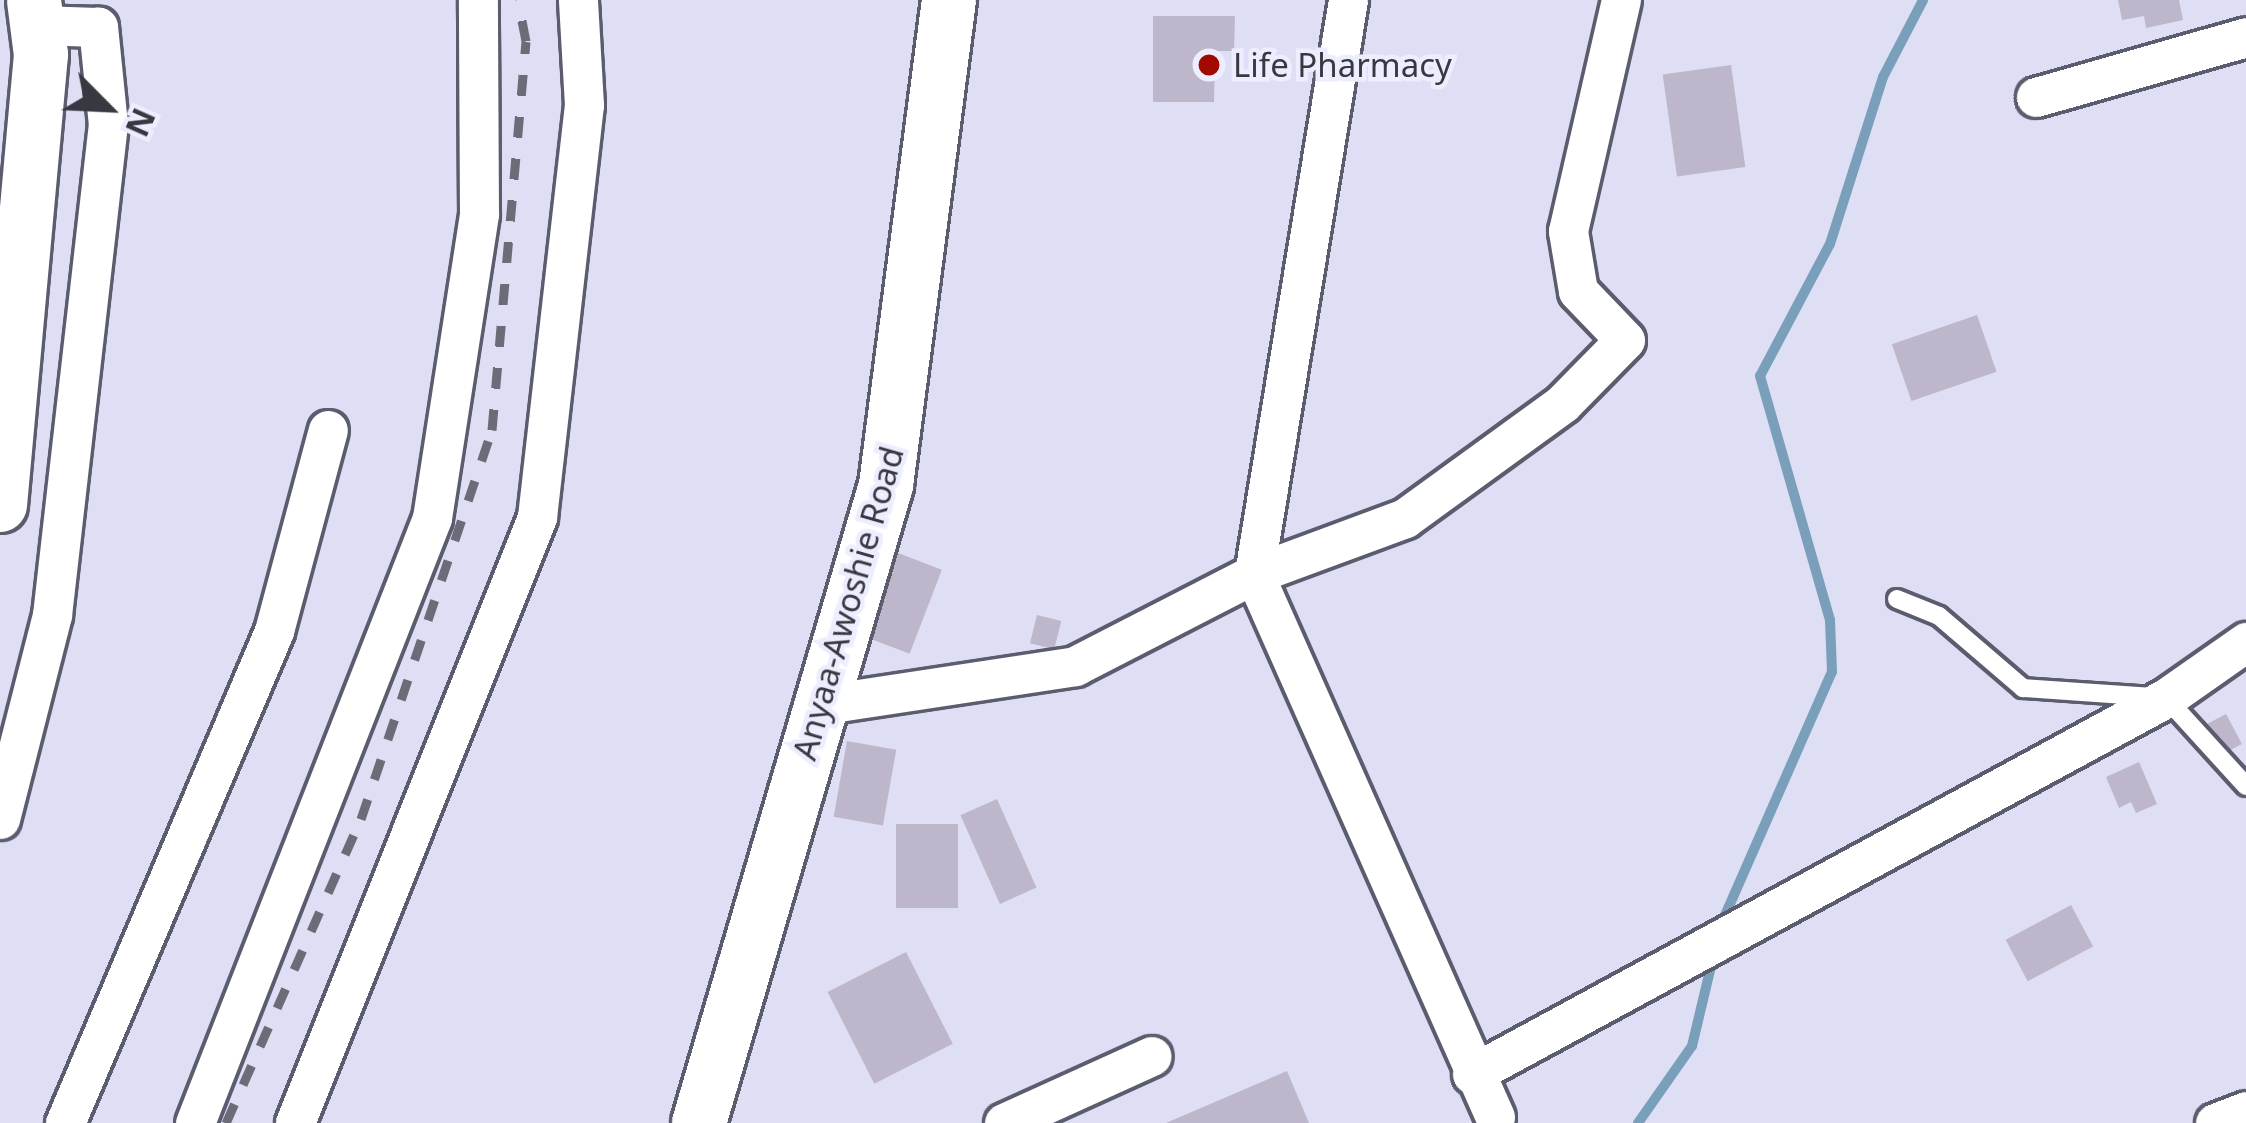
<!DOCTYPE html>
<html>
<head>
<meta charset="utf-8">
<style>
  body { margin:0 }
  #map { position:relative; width:2246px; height:1123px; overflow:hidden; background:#dedff5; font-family:"Noto Sans",sans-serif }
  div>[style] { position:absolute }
  .stream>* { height:10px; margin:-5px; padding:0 5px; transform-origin:5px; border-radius:5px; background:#7a9fba }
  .building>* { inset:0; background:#beb6ca; transform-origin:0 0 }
  .roads { filter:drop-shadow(3px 0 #5b5c6e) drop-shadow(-3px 0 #5b5c6e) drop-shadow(0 3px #5b5c6e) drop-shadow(0 -3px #5b5c6e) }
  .lane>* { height:18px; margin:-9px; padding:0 9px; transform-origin:9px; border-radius:9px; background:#fff }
  .street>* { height:39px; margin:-19.5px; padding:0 19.5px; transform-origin:19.5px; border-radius:19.5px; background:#fff }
  .secondary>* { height:54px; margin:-27px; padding:0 27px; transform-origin:27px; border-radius:27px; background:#fff }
  .rail>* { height:9px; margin-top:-4.5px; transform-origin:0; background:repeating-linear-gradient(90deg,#6c6c79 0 21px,transparent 0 42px) }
  .dots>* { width:33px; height:33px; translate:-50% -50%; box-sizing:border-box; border:6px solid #ecedfe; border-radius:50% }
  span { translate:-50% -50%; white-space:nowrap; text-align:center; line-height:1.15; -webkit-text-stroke:9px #ecedfe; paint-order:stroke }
  .poi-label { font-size:33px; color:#383841 }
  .left { translate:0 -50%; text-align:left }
  .street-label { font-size:33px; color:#383841 }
  .north { position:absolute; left:48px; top:48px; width:120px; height:120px; -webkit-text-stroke:9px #ecedfe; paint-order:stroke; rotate:114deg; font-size:33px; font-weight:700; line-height:48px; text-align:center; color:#383841 }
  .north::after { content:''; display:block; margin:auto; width:42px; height:54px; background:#383841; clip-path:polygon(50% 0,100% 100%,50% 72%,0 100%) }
</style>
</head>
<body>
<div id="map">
  <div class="stream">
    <i style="left:1719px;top:929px;width:281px;rotate:-66.3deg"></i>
    <i style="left:1832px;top:672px;width:52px;rotate:-92.2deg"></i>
    <i style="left:1830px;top:620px;width:254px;rotate:-106deg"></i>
    <i style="left:1760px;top:376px;width:149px;rotate:-62.1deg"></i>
    <i style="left:1830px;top:244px;width:175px;rotate:-72.4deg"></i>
    <i style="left:1883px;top:77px;width:87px;rotate:-62.5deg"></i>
    <i style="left:1638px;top:1123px;width:94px;rotate:-55deg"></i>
    <i style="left:1692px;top:1046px;width:95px;rotate:-76.6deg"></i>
  </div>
  <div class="building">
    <i style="clip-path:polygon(2118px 0,2179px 0,2183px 20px,2146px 28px,2144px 16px,2122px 20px)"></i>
    <i style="clip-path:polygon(1153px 16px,1235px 16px,1234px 51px,1215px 51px,1214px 102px,1153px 102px)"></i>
    <i style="left:1731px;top:65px;width:103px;height:69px;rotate:82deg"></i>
    <i style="left:1977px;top:315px;width:60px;height:90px;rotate:71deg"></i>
    <i style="left:898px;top:553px;width:47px;height:90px;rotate:21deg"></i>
    <i style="left:1037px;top:615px;width:25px;height:29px;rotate:14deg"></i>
    <i style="left:2226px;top:714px;width:34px;height:22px;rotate:62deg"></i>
    <i style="left:847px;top:741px;width:50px;height:77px;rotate:10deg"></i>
    <i style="clip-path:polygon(2139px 762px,2157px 804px,2136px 813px,2131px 802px,2119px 808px,2106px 777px)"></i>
    <i style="left:997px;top:799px;width:97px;height:40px;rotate:66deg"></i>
    <i style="left:896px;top:824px;width:62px;height:84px"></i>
    <i style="left:2071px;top:905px;width:47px;height:74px;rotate:62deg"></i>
    <i style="left:906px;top:952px;width:103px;height:88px;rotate:63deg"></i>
    <i style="clip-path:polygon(1287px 1071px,1309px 1123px,1166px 1123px)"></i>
  </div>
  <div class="roads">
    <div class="lane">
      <i style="left:1897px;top:599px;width:45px;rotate:22deg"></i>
      <i style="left:1939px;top:616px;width:111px;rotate:40.6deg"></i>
      <i style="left:2023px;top:688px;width:143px;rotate:4deg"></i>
      <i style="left:2166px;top:698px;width:119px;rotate:47.7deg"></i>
    </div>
    <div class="street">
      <i style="left:2036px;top:97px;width:218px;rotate:-15.9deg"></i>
      <i style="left:818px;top:705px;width:260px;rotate:-8.6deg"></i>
      <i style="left:1075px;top:666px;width:201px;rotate:-27.2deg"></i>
      <i style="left:1254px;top:574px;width:582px;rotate:-80.7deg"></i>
      <i style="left:0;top:819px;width:211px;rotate:-75.7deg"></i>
      <i style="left:52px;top:615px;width:493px;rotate:-83.5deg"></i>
      <i style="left:108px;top:125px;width:99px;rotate:-95.8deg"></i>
      <i style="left:98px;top:27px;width:61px;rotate:-178.1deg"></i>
      <i style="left:1472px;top:1074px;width:789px;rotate:-28.45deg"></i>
      <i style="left:2166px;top:698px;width:98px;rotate:-35deg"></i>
      <i style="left:1495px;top:1117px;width:594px;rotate:-113.93deg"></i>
      <i style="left:1254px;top:574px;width:161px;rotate:-20.3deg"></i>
      <i style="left:1405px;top:518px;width:195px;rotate:-36deg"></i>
      <i style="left:1563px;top:403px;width:88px;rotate:-45.5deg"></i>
      <i style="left:1625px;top:340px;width:68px;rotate:-133.8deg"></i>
      <i style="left:1578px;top:291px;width:61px;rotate:-99.5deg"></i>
      <i style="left:1568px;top:231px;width:237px;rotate:-77.1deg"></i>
      <i style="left:65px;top:1123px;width:535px;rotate:-66.98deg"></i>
      <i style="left:274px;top:631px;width:208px;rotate:-75deg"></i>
      <i style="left:195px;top:1123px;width:650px;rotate:-68.61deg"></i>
      <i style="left:432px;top:518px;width:308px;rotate:-81.2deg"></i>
      <i style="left:479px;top:214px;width:214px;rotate:-90.3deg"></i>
      <i style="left:295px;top:1123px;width:653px;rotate:-68.23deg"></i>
      <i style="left:537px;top:517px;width:415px;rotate:-83.5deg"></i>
      <i style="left:584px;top:105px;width:105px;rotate:-93.3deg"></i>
      <i style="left:1004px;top:1123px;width:162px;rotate:-24.4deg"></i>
      <i style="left:2215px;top:1123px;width:33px;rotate:-21deg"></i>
    </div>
    <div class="secondary">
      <i style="left:0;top:505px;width:452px;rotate:-84.8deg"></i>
      <i style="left:41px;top:55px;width:55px;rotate:-97.3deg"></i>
      <i style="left:699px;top:1123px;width:665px;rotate:-73.66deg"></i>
      <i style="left:886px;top:485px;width:489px;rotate:-82.6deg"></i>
    </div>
  </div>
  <div class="rail">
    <i style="left:226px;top:1123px;width:333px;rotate:-66.1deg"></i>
    <i style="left:361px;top:819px;width:410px;rotate:-71.4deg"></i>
    <i style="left:492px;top:430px;width:390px;rotate:-85deg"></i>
    <i style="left:526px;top:41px;width:42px;rotate:-101deg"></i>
  </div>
  <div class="dots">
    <i style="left:1209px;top:65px;background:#a20a01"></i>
  </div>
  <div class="poi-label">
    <span class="left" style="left:1233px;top:65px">Life Pharmacy</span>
  </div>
  <div class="street-label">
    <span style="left:848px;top:603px;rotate:-74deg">Anyaa-Awoshie Road</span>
  </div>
  <div class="north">N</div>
</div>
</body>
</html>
